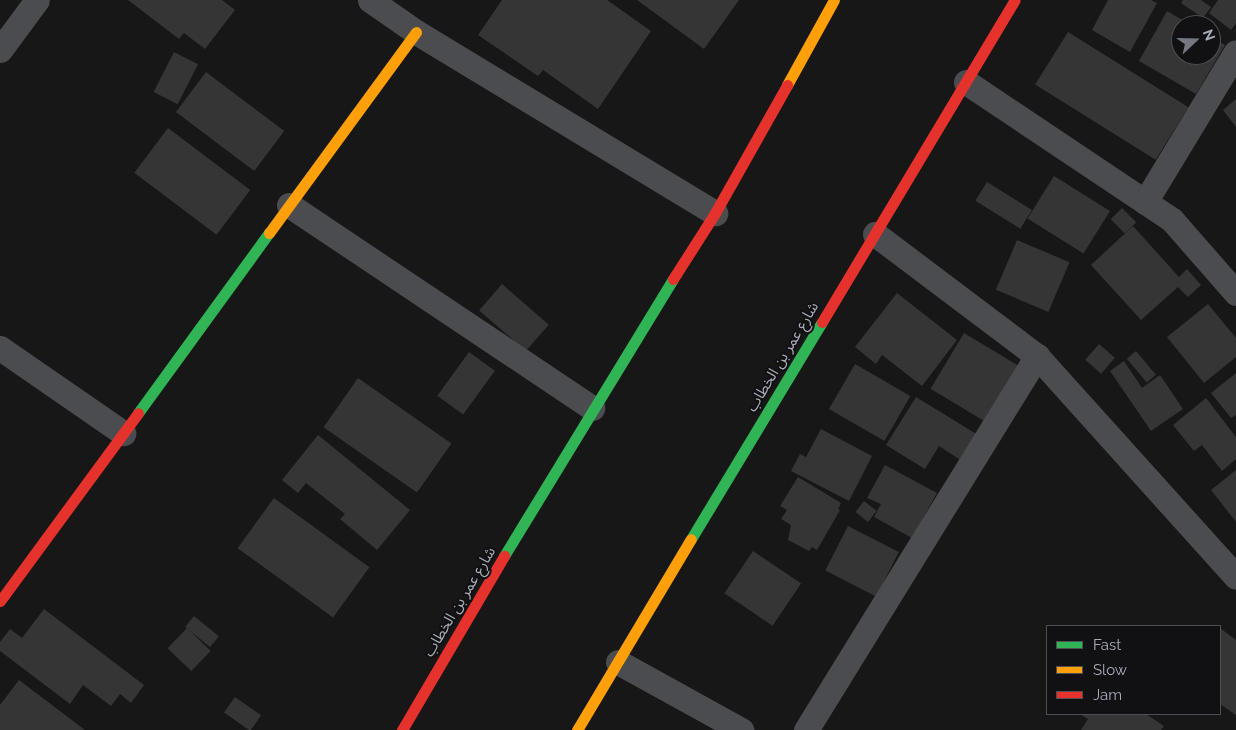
<!DOCTYPE html>
<html>
<head>
<meta charset="utf-8">
<style>
  body { margin:0 }
  #map { position:relative; width:1236px; height:730px; overflow:hidden; background:#171717; font-family:Raleway,"Noto Sans Arabic",sans-serif }
  div>[style] { position:absolute }
  .building>* { inset:0; background:#353536; transform-origin:0 0 }
  .street>* { height:25px; margin:-12.5px; padding:0 12.5px; transform-origin:12.5px; border-radius:12.5px; background:#4b4c50 }
  .fast>* { height:11px; margin:-5.5px; padding:0 5.5px; transform-origin:5.5px; border-radius:5.5px; background:#30b455 }
  .slow>* { height:11px; margin:-5.5px; padding:0 5.5px; transform-origin:5.5px; border-radius:5.5px; background:#ff9f0a }
  .jam>* { height:11px; margin:-5.5px; padding:0 5.5px; transform-origin:5.5px; border-radius:5.5px; background:#e5322d }
  span { translate:-50% -50%; white-space:nowrap; text-align:center; line-height:1.15; -webkit-text-stroke:4px #111113; paint-order:stroke }
  .street-label { font-size:15px; color:#a8adb8 }
  .legend { position:absolute; left:1046px; top:625px; width:175px; height:90px; box-sizing:border-box; background:#111113; border:1px solid #4d4f55; margin:0; padding:6px 9px; list-style:none; font-size:15px; color:#a8adb8 }
  .legend li { display:flex; align-items:center; gap:10px; height:25px }
  .legend b { width:25px; border:1px solid #4d4f55 }
  .north { position:absolute; left:1171px; top:15px; width:50px; height:50px; box-sizing:border-box; background:#111113; border:1px solid #4d4f55; border-radius:50%; rotate:69deg; font-size:14px; font-weight:700; line-height:20px; text-align:center; color:#a8adb8 }
  .north::after { content:''; display:block; margin:auto; width:18px; height:22px; background:#757880; clip-path:polygon(50% 0,100% 100%,50% 72%,0 100%) }
</style>
</head>
<body>
<div id="map">
  <div class="building">
    <i style="clip-path:polygon(128px 0,222px 0,235px 10px,205px 49px,184px 33px,179px 39px)"></i>
    <i style="clip-path:polygon(502px 0,607px 0,651px 31px,598px 109px,543px 70px,538px 76px,478px 35px)"></i>
    <i style="clip-path:polygon(637px 0,739px 0,704px 49px)"></i>
    <i style="clip-path:polygon(1108px 0,1151px 0,1157px 3px,1130px 52px,1092px 30px)"></i>
    <i style="clip-path:polygon(1183px 0,1201px 0,1211px 7px,1203px 18px,1181px 3px)"></i>
    <i style="clip-path:polygon(1218px 0,1236px 0,1236px 23px,1231px 30px,1209px 13px)"></i>
    <i style="clip-path:polygon(1167px 11px,1191px 25px,1181px 25px,1181px 55px,1211px 55px,1211px 37px,1225px 45px,1196px 94px,1139px 61px)"></i>
    <i style="left:1068px;top:32px;width:142px;height:62px;rotate:32deg"></i>
    <i style="left:174px;top:52px;width:27px;height:45px;rotate:27deg"></i>
    <i style="left:206px;top:72px;width:98px;height:50px;rotate:37deg"></i>
    <i style="clip-path:polygon(1236px 99px,1236px 127px,1223px 110px)"></i>
    <i style="left:168px;top:128px;width:103px;height:56px;rotate:37deg"></i>
    <i style="left:1054px;top:176px;width:66px;height:50px;rotate:32deg"></i>
    <i style="left:987px;top:182px;width:53px;height:22px;rotate:32deg"></i>
    <i style="left:1122px;top:208px;width:20px;height:16px;rotate:45deg"></i>
    <i style="clip-path:polygon(1133px 226px,1179px 277px,1187px 269px,1201px 285px,1188px 297px,1178px 287px,1141px 320px,1091px 265px)"></i>
    <i style="left:1017px;top:240px;width:57px;height:54px;rotate:23deg"></i>
    <i style="left:502px;top:284px;width:62px;height:35px;rotate:41deg"></i>
    <i style="clip-path:polygon(897px 293px,957px 340px,922px 386px,882px 355px,876px 364px,855px 347px)"></i>
    <i style="clip-path:polygon(1208px 304px,1236px 338px,1236px 357px,1204px 383px,1167px 337px)"></i>
    <i style="left:964px;top:333px;width:64px;height:65px;rotate:31deg"></i>
    <i style="left:1099px;top:344px;width:21px;height:21px;rotate:41deg"></i>
    <i style="left:1136px;top:351px;width:31px;height:12px;rotate:50deg"></i>
    <i style="left:469px;top:352px;width:32px;height:54px;rotate:36deg"></i>
    <i style="clip-path:polygon(1124px 361px,1142px 388px,1160px 375px,1183px 409px,1151px 431px,1110px 371px)"></i>
    <i style="left:855px;top:364px;width:64px;height:52px;rotate:30deg"></i>
    <i style="clip-path:polygon(1236px 373px,1236px 415px,1231px 418px,1211px 393px)"></i>
    <i style="left:358px;top:378px;width:114px;height:60px;rotate:35deg"></i>
    <i style="clip-path:polygon(916px 397px,978px 435px,962px 461px,939px 446px,925px 469px,886px 445px)"></i>
    <i style="clip-path:polygon(1206px 398px,1236px 437px,1236px 459px,1222px 471px,1202px 445px,1194px 451px,1173px 425px)"></i>
    <i style="clip-path:polygon(821px 429px,872px 456px,849px 501px,791px 471px,800px 454px,806px 457px)"></i>
    <i style="clip-path:polygon(318px 435px,410px 510px,377px 550px,340px 519px,345px 514px,306px 483px,298px 493px,282px 480px)"></i>
    <i style="clip-path:polygon(885px 465px,937px 493px,912px 538px,874px 517px,881px 504px,867px 498px)"></i>
    <i style="clip-path:polygon(1236px 470px,1236px 522px,1211px 490px)"></i>
    <i style="clip-path:polygon(798px 477px,841px 503px,838px 509px,840px 510px,817px 550px,812px 547px,809px 551px,788px 540px,791px 525px,781px 519px,787px 510px,780px 506px)"></i>
    <i style="left:274px;top:498px;width:118px;height:62px;rotate:36deg"></i>
    <i style="left:864px;top:501px;width:16px;height:14px;rotate:38deg"></i>
    <i style="left:848px;top:526px;width:57px;height:50px;rotate:27deg"></i>
    <i style="left:753px;top:551px;width:58px;height:51px;rotate:34deg"></i>
    <i style="clip-path:polygon(44px 609px,144px 685px,131px 703px,120px 694px,111px 706px,83px 685px,70px 704px,0 651px,0 642px,10px 629px,22px 638px)"></i>
    <i style="left:194px;top:616px;width:32px;height:14px;rotate:39deg"></i>
    <i style="left:187px;top:628px;width:33px;height:28px;rotate:44deg"></i>
    <i style="clip-path:polygon(1220px 628px,1236px 640px,1236px 715px,1220px 704px)"></i>
    <i style="clip-path:polygon(19px 680px,85px 730px,0 730px,0 705px)"></i>
    <i style="left:235px;top:697px;width:32px;height:19px;rotate:35deg"></i>
    <i style="clip-path:polygon(1080px 714px,1146px 714px,1164px 726px,1161px 730px,1081px 730px,1088px 719px)"></i>
  </div>
  <div class="street">
    <i style="left:370px;top:0;width:56px;rotate:34.8deg"></i>
    <i style="left:416px;top:32px;width:350px;rotate:31.2deg"></i>
    <i style="left:0;top:50px;width:62px;rotate:-53.5deg"></i>
    <i style="left:966px;top:82px;width:248px;rotate:33.8deg"></i>
    <i style="left:1172px;top:220px;width:97px;rotate:48.8deg"></i>
    <i style="left:1145px;top:202px;width:175px;rotate:-58.8deg"></i>
    <i style="left:289px;top:205px;width:365px;rotate:33.8deg"></i>
    <i style="left:875px;top:234px;width:203px;rotate:37deg"></i>
    <i style="left:1037px;top:356px;width:297px;rotate:48deg"></i>
    <i style="left:0;top:348px;width:150px;rotate:34.6deg"></i>
    <i style="left:618px;top:662px;width:141px;rotate:28.9deg"></i>
    <i style="left:806px;top:730px;width:440px;rotate:-58.3deg"></i>
  </div>
  <div class="fast">
    <i style="left:138px;top:413px;width:223px;rotate:-54deg"></i>
    <i style="left:691px;top:539px;width:253px;rotate:-58.9deg"></i>
    <i style="left:504px;top:556px;width:324px;rotate:-58.6deg"></i>
  </div>
  <div class="slow">
    <i style="left:787px;top:85px;width:97px;rotate:-61.1deg"></i>
    <i style="left:269px;top:233px;width:249px;rotate:-53.8deg"></i>
    <i style="left:577px;top:730px;width:222px;rotate:-59.2deg"></i>
  </div>
  <div class="jam">
    <i style="left:673px;top:279px;width:78px;rotate:-57.5deg"></i>
    <i style="left:715px;top:213px;width:147px;rotate:-60.6deg"></i>
    <i style="left:822px;top:322px;width:375px;rotate:-59.1deg"></i>
    <i style="left:0;top:601px;width:233px;rotate:-53.7deg"></i>
    <i style="left:402px;top:730px;width:202px;rotate:-59.6deg"></i>
  </div>
  <div class="street-label">
    <span style="left:783px;top:357px;rotate:-59deg">شارع عمر بن الخطاب</span>
    <span style="left:460px;top:602px;rotate:-59deg">شارع عمر بن الخطاب</span>
  </div>
  <ul class="legend">
  <li><b style="height:6px;background:#30b455"></b>Fast</li>
  <li><b style="height:6px;background:#ff9f0a"></b>Slow</li>
  <li><b style="height:6px;background:#e5322d"></b>Jam</li>
  </ul>
  <div class="north">N</div>
</div>
</body>
</html>
